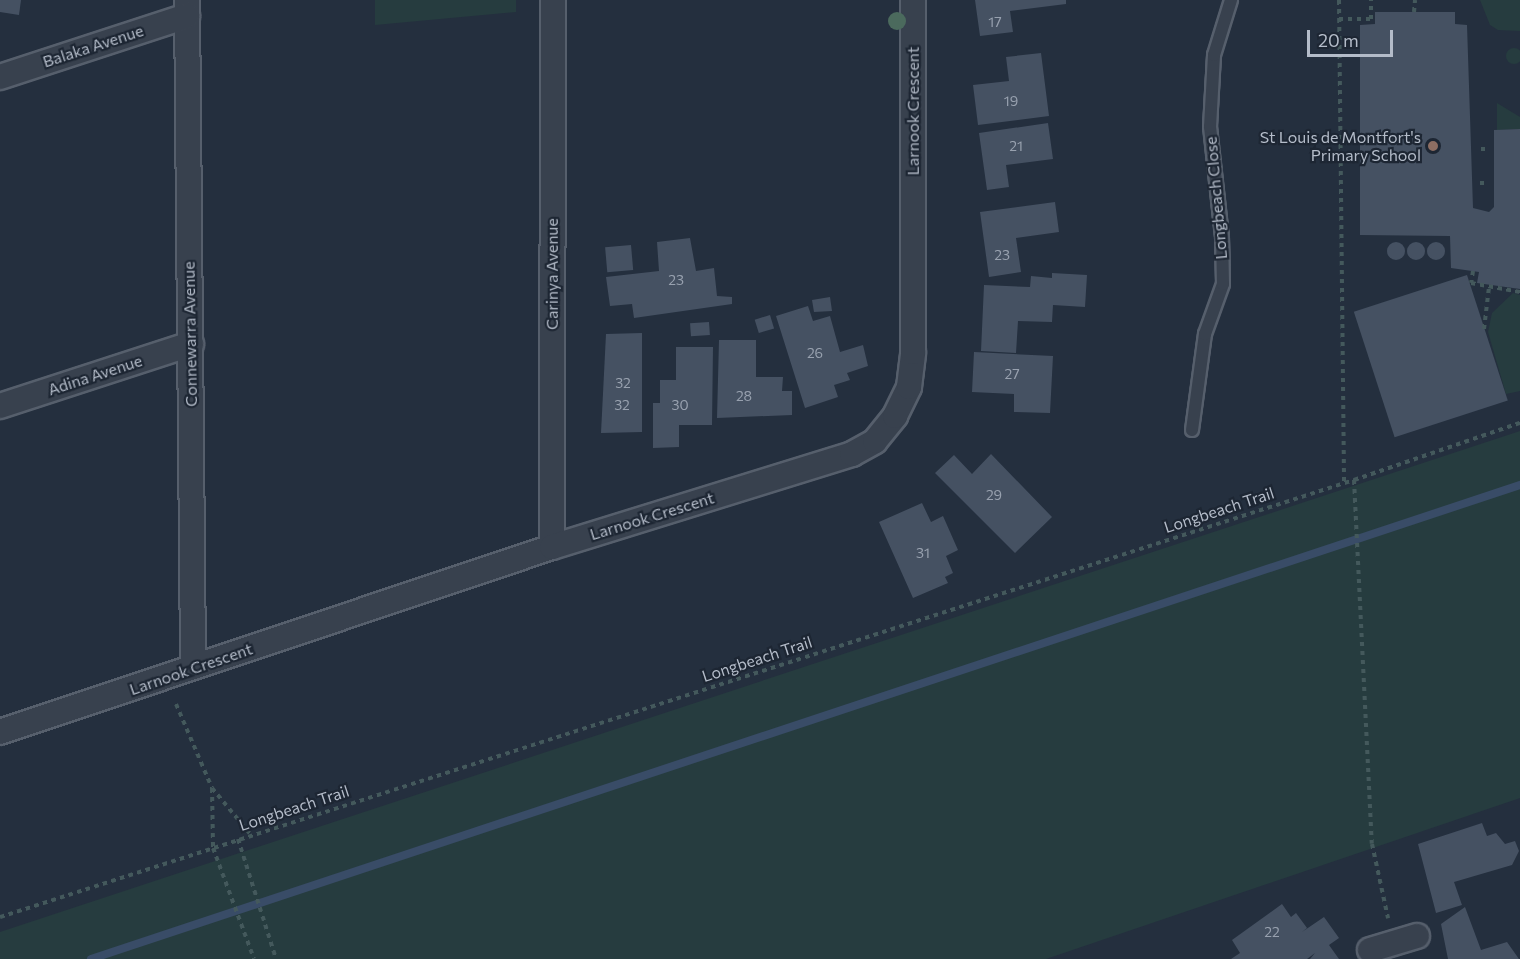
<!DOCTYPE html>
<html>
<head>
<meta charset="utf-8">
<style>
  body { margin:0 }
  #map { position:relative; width:1520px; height:959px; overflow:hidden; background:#242f3e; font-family:Commissioner,sans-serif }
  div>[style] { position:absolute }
  .green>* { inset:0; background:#263c3f }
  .round { border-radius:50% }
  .stream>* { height:8px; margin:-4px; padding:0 4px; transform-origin:4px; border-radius:4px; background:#394c67 }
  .building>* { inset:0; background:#455162; transform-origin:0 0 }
  .path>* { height:4px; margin-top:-2px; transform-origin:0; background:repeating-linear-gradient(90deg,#44595c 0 4.5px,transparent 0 9px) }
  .roads { filter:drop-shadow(2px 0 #565f6c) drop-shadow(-2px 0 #565f6c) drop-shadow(0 2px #565f6c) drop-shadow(0 -2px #565f6c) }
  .service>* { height:12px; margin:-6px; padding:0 6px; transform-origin:6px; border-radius:6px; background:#38414e }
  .minor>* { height:24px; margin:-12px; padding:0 12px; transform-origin:12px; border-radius:12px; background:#38414e }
  .trees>* { width:18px; height:18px; margin:-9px; border-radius:50%; background:#4b6a5d }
  .dots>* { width:16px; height:16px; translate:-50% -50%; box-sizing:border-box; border:3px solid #1d2633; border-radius:50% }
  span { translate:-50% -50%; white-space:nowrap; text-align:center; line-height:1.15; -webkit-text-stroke:4.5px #1d2633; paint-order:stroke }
  .number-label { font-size:14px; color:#98a1af }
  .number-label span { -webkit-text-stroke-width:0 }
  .street-label { font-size:16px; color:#b4bcc9 }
  .poi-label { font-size:16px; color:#b4bcc9 }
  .right { translate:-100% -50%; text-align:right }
  .scale { position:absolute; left:1307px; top:30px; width:86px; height:27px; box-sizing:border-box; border:3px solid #b4bcc9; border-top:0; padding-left:8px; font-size:18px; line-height:21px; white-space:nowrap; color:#b4bcc9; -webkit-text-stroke:4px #1d2633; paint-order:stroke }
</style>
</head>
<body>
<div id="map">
  <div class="green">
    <i style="clip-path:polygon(375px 0,516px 0,516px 12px,375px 25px)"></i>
    <i style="clip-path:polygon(1480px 0,1520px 0,1520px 31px,1498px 30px,1490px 25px)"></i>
    <i class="round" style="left:1506px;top:48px;width:16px;height:16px"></i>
    <i style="clip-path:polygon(1497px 103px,1520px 117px,1520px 129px,1497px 130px)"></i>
    <i style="clip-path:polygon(1513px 293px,1520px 295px,1520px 391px,1506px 394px,1488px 332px,1492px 313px)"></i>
    <i style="clip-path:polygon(1520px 431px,1520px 798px,1046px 959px,0 959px,0 932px)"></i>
  </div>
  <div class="stream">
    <i style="left:91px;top:959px;width:1506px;rotate:-18.35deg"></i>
  </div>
  <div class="building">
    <i style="clip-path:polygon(0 0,21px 0,19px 15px,0 12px)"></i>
    <i style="clip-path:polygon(975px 0,1066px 0,1066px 4px,1010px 11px,1013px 32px,980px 36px)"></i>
    <i style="clip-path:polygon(1375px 12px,1455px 12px,1455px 24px,1467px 25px,1473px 208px,1489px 212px,1494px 207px,1494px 130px,1520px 129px,1520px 289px,1477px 283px,1479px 272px,1451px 268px,1450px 236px,1360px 235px,1360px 25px,1375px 24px)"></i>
    <i style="clip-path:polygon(1041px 53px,1049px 116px,978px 125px,973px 85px,1009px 81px,1006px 57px)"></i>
    <i style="clip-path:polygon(1048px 123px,1053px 159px,1006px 165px,1009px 187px,987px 190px,979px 133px)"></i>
    <i style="clip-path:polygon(1055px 202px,1059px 232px,1016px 238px,1021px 272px,989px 277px,980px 212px)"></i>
    <i style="clip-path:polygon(690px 238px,696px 271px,714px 268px,717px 296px,732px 297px,732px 304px,634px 318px,632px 304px,610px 306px,606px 277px,659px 271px,657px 242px)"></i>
    <i class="round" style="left:1427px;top:242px;width:18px;height:18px"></i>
    <i class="round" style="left:1387px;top:242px;width:18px;height:18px"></i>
    <i class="round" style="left:1407px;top:242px;width:18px;height:18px"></i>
    <i style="left:631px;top:245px;width:25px;height:26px;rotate:85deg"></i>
    <i style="clip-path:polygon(1052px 273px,1087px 275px,1085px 307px,1053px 305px,1052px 322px,1018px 321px,1016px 353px,981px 351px,984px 285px,1030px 287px,1031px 276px,1052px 278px)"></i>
    <i style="left:1467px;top:275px;width:132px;height:119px;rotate:72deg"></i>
    <i style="clip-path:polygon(830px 297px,832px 311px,814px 312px,812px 300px)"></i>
    <i style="clip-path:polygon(808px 306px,813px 321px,830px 316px,840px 352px,863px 345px,868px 366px,847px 373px,850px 380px,834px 385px,838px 397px,805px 408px,776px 316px)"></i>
    <i style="left:770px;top:315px;width:14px;height:16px;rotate:73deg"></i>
    <i style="left:709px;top:322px;width:13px;height:19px;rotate:86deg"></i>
    <i style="clip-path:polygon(642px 333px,642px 432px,601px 433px,606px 334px)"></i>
    <i style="clip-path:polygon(719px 340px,756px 340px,756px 377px,783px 377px,782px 391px,792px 391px,792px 415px,717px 418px)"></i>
    <i style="clip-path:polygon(676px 347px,713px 347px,712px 425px,679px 425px,679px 447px,653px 448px,653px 403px,660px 403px,660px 380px,676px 380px)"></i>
    <i style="clip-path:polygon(974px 352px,1053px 356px,1050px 413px,1014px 412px,1014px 394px,972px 392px)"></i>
    <i style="clip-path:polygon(991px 454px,1052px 517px,1015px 553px,935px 473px,954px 455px,972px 474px)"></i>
    <i style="clip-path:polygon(922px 503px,931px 522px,943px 516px,958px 550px,946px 556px,953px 573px,945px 577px,948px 583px,913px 598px,879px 522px)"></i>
    <i style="clip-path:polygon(1482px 823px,1487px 836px,1496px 833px,1505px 844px,1515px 841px,1519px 851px,1512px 865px,1454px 882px,1462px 905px,1436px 913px,1418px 844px)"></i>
    <i style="clip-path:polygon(1282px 904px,1291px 917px,1296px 913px,1307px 928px,1302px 932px,1324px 917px,1339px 938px,1329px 945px,1339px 959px,1310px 959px,1315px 953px,1307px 959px,1231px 959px,1240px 953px,1232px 940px)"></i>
    <i style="clip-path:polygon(1465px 907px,1481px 950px,1507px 942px,1519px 959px,1448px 959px,1441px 924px)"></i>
  </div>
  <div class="path">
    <i style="left:1339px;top:0;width:483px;rotate:89.4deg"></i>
    <i style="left:1414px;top:12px;width:12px;rotate:-85deg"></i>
    <i style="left:1339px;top:19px;width:32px"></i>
    <i style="left:1371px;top:19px;width:19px;rotate:-90deg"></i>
    <i style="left:1483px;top:151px;width:7px;rotate:-90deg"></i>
    <i style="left:1482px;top:181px;width:7px;rotate:90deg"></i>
    <i style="left:1473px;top:271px;width:12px;rotate:99deg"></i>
    <i style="left:1471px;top:283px;width:50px;rotate:10.4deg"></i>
    <i style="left:1484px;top:329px;width:42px;rotate:-83.2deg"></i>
    <i style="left:1354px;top:480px;width:364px;rotate:87.2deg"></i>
    <i style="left:1372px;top:844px;width:76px;rotate:77.8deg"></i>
    <i style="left:176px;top:704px;width:91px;rotate:66.8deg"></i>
    <i style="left:212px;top:788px;width:60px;rotate:89deg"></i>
    <i style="left:213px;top:848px;width:118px;rotate:69.7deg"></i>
    <i style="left:212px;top:788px;width:61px;rotate:50.3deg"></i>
    <i style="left:238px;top:839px;width:126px;rotate:72.4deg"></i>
    <i style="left:0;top:917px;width:1423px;rotate:-17.89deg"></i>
    <i style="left:1354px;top:480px;width:176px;rotate:-19deg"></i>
  </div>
  <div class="roads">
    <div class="service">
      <i style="left:1192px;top:430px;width:97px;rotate:-82.3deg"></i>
      <i style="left:1205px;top:334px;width:53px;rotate:-70.2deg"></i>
      <i style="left:1223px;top:284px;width:47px;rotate:-91.2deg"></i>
      <i style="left:1222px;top:237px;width:111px;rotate:-96.2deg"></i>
      <i style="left:1210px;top:127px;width:72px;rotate:-86.8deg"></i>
      <i style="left:1214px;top:55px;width:58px;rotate:-72.8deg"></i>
    </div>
    <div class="minor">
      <i style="left:187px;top:0;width:667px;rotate:89.48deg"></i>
      <i style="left:0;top:77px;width:197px;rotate:-18.1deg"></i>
      <i style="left:0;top:406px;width:201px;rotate:-18deg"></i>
      <i style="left:552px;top:547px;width:547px;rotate:-89.9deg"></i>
      <i style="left:0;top:732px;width:582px;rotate:-18.53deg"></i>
      <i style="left:552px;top:547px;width:314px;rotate:-17.2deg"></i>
      <i style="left:852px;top:454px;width:26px;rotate:-29deg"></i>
      <i style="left:875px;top:441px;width:32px;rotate:-51deg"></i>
      <i style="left:895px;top:416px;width:32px;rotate:-64deg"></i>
      <i style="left:909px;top:387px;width:35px;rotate:-83deg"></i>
      <i style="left:913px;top:352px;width:352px;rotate:-90deg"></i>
      <i style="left:1370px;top:950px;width:49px;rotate:-16.6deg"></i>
    </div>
  </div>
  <div class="trees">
    <i style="left:897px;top:21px"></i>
  </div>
  <div class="dots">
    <i style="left:1433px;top:146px;background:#8d6e63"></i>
  </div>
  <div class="number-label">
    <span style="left:995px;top:22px">17</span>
    <span style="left:1011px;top:101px">19</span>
    <span style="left:1016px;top:146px">21</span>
    <span style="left:1002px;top:255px">23</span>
    <span style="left:676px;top:280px">23</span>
    <span style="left:815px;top:353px">26</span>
    <span style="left:1012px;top:374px">27</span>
    <span style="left:623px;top:383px">32</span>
    <span style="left:744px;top:396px">28</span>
    <span style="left:622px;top:405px">32</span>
    <span style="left:680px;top:405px">30</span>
    <span style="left:994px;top:495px">29</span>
    <span style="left:923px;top:553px">31</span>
    <span style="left:1272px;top:932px">22</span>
  </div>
  <div class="street-label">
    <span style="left:93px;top:46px;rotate:-18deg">Balaka Avenue</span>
    <span style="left:913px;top:111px;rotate:-90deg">Larnook Crescent</span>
    <span style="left:1216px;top:198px;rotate:-95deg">Longbeach Close</span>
    <span style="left:552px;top:274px;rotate:-90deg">Carinya Avenue</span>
    <span style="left:190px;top:334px;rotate:-91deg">Connewarra Avenue</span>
    <span style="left:95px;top:375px;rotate:-18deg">Adina Avenue</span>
    <span style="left:1219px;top:510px;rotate:-18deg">Longbeach Trail</span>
    <span style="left:652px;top:516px;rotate:-17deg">Larnook Crescent</span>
    <span style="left:757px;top:659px;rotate:-18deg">Longbeach Trail</span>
    <span style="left:191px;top:669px;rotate:-19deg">Larnook Crescent</span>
    <span style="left:294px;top:808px;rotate:-18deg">Longbeach Trail</span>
  </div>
  <div class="poi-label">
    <span class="right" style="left:1421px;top:146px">St Louis de Montfort's<br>Primary School</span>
  </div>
  <div class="scale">20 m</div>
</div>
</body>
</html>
